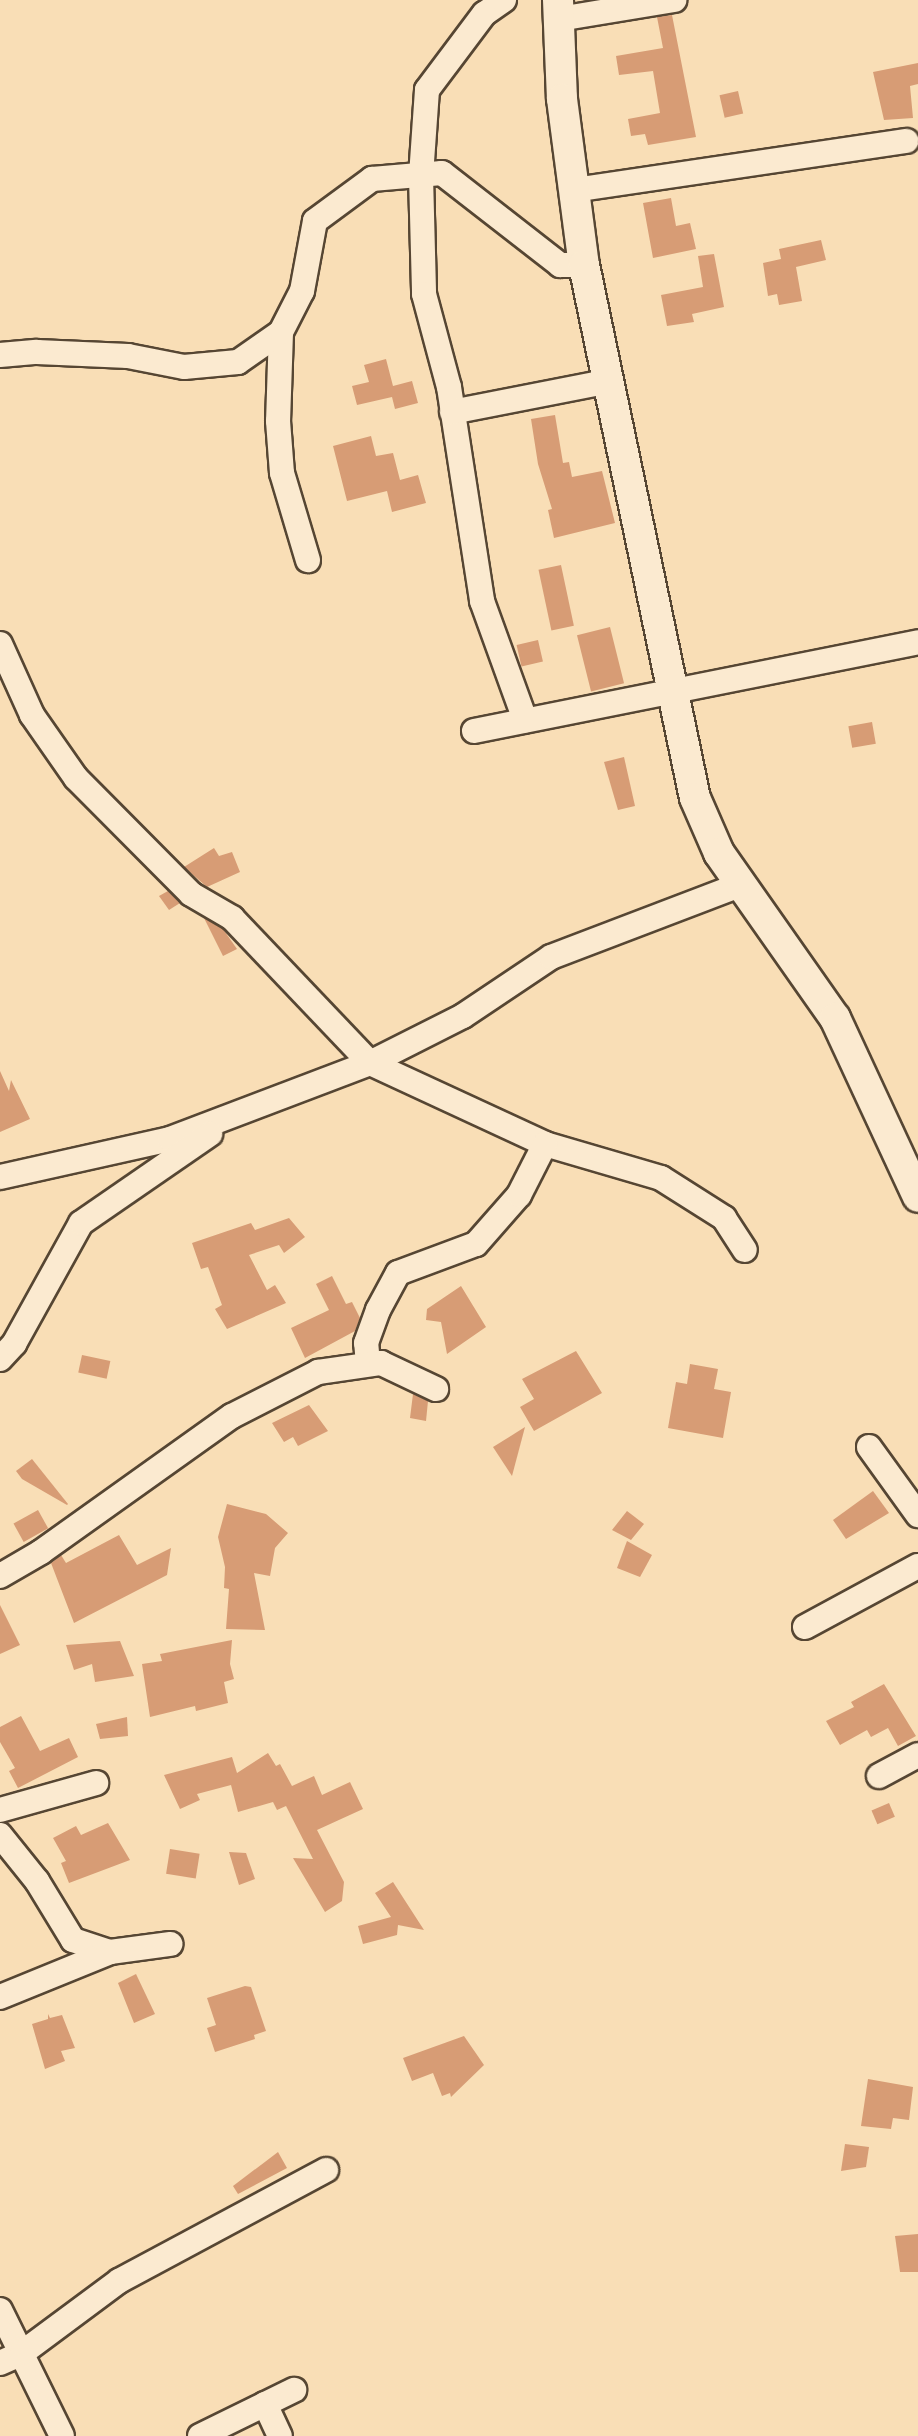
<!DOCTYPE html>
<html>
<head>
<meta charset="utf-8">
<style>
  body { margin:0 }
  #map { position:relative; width:918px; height:2436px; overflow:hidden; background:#f9deb6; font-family:"IM FELL Double Pica",serif }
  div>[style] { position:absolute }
  .building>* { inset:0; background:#d79c75; transform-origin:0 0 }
  .roads { filter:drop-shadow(2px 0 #564633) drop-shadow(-2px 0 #564633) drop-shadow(0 2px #564633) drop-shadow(0 -2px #564633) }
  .minor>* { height:24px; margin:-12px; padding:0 12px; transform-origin:12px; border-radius:12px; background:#fbead0 }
  .tertiary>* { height:30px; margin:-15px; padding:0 15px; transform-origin:15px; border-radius:15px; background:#fbead0 }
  span { translate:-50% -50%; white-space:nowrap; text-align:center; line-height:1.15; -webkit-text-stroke:4.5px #fbead0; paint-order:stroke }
</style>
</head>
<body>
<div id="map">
  <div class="building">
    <i style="clip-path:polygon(672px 15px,696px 137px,648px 145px,645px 134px,631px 136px,628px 119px,660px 113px,653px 71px,619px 75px,616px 56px,663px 48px,657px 17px)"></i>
    <i style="clip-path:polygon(918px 63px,918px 84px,910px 86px,913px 118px,884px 120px,873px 72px)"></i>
    <i style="left:738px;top:91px;width:23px;height:19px;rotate:77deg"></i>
    <i style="clip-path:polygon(671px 198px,676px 226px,690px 223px,696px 249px,653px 258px,643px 203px)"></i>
    <i style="clip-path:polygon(821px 240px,826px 260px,796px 267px,802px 301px,779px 305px,777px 294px,768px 296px,763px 263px,781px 259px,779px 249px)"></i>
    <i style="clip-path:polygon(714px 254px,724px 307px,692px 314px,694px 322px,667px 326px,661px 295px,703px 287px,698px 256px)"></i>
    <i style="clip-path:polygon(386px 359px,393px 386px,412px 381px,418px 403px,395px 409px,392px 397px,357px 405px,352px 386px,369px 382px,364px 365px)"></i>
    <i style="clip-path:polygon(555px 415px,563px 463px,569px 462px,572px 477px,602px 471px,615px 523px,554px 538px,548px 510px,552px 509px,538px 464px,531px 419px)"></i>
    <i style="clip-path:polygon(371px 436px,376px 456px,393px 453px,400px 480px,418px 475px,426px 503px,392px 512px,387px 491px,347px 501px,333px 446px)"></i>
    <i style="left:561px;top:565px;width:62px;height:23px;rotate:78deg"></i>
    <i style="left:610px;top:627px;width:58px;height:34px;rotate:76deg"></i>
    <i style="left:538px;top:640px;width:22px;height:22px;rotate:77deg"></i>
    <i style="left:872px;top:722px;width:22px;height:24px;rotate:80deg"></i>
    <i style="clip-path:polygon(624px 757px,635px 806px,618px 810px,604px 762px)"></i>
    <i style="clip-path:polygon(214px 848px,219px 856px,232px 852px,240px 872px,207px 887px,184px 867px)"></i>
    <i style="clip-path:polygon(168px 891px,180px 903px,169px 910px,159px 896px)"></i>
    <i style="clip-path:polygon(204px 918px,223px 929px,237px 949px,223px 956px)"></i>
    <i style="clip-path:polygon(0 1071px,9px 1091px,11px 1080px,30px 1119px,0 1132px)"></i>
    <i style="clip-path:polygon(289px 1218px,305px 1237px,284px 1253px,279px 1245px,249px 1255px,267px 1290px,275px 1285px,286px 1303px,227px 1329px,215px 1309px,222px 1305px,208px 1267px,201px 1269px,192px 1243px,251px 1223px,255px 1230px)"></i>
    <i style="clip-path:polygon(332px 1276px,346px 1304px,352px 1302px,360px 1318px,355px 1331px,305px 1358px,291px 1328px,329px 1310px,316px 1284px)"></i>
    <i style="clip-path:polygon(461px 1286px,486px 1327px,447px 1354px,441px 1322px,426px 1320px,427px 1309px)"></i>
    <i style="clip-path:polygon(576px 1351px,602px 1393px,534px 1431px,520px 1407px,534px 1399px,522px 1379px)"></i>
    <i style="left:82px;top:1355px;width:29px;height:18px;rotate:12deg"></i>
    <i style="clip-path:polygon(690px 1364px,718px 1369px,714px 1389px,731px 1392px,723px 1438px,668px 1428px,676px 1382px,687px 1384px)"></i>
    <i style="clip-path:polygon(413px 1394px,428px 1401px,426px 1421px,410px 1418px)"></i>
    <i style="clip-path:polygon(309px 1405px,328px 1431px,298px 1446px,293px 1437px,284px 1442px,272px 1423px)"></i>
    <i style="clip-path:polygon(525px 1427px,512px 1476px,493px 1447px)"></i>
    <i style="clip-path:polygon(32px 1459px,68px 1504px,67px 1505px,22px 1479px,16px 1471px)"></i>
    <i style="clip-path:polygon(873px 1491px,889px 1513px,846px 1539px,833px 1520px)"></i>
    <i style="clip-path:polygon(227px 1504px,266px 1514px,288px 1533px,275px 1548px,270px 1576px,254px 1573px,265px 1630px,226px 1629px,229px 1589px,224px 1588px,225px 1567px,218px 1537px)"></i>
    <i style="left:38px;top:1510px;width:21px;height:28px;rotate:61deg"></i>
    <i style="clip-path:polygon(627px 1511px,644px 1524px,631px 1540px,612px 1530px)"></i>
    <i style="clip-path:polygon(119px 1535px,137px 1565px,171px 1548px,167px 1575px,74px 1623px,51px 1563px,61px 1555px,66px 1563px)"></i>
    <i style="clip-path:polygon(627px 1541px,652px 1555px,640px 1577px,617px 1568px)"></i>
    <i style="clip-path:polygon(0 1605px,20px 1645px,0 1654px)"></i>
    <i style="clip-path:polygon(232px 1640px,230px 1664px,234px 1679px,224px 1682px,228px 1703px,196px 1711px,195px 1706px,150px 1717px,142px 1664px,162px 1661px,160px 1654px)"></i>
    <i style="clip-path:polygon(120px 1641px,134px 1676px,95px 1682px,92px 1664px,74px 1670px,66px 1645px)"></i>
    <i style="clip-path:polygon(884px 1684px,916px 1736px,898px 1746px,888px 1728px,871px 1737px,867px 1730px,840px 1745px,826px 1721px,854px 1707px,851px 1702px)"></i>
    <i style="clip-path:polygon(21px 1716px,40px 1751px,69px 1738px,78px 1757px,18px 1788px,9px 1771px,15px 1768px,0 1742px,0 1727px)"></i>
    <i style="clip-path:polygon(127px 1717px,128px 1736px,100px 1739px,96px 1724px)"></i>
    <i style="clip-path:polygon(268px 1753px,276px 1766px,280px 1764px,292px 1786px,314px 1776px,322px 1795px,350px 1782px,363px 1809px,317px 1830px,344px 1882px,342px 1901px,325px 1912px,293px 1858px,313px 1859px,286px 1806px,277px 1810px,273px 1802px,238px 1812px,231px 1785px,197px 1794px,200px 1800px,180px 1809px,164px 1775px,232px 1757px,237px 1773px)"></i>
    <i style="left:889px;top:1803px;width:15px;height:19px;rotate:67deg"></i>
    <i style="clip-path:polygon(108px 1823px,130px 1860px,69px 1883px,61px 1863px,66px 1861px,53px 1838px,76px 1826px,81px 1835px)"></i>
    <i style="left:170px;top:1849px;width:30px;height:25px;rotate:9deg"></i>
    <i style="clip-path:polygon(229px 1852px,246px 1853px,255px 1879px,239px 1885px)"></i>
    <i style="clip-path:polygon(393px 1882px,424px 1930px,398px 1925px,397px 1935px,363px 1944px,358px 1926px,391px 1917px,375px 1893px)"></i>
    <i style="clip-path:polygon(136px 1974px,155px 2014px,134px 2023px,118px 1983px)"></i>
    <i style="clip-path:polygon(245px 1986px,251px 1987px,266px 2031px,254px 2035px,255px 2039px,215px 2052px,207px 2028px,216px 2025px,207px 1998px)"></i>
    <i style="clip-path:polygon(48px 2014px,50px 2018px,62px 2015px,75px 2048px,61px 2051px,65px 2061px,45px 2069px,32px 2024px,48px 2019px)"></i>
    <i style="clip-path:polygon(464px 2036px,484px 2065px,451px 2097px,450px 2093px,442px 2096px,433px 2073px,412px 2081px,403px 2058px)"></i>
    <i style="clip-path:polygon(868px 2079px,913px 2087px,909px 2120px,893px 2118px,891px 2129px,861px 2126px)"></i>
    <i style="clip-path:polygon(845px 2144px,869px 2147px,866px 2167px,841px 2171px)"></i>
    <i style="clip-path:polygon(278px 2152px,287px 2168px,238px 2194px,233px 2186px)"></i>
    <i style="clip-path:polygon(918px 2234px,918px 2272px,900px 2272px,895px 2236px)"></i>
  </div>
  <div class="roads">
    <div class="minor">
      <i style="left:504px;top:0;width:24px;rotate:145deg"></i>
      <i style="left:484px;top:14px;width:95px;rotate:126.9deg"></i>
      <i style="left:427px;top:90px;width:86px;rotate:94deg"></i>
      <i style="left:421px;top:176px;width:118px;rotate:88.5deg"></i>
      <i style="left:424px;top:294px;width:96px;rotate:75deg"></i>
      <i style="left:449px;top:387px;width:217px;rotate:81.2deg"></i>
      <i style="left:482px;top:601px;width:127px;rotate:70.1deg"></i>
      <i style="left:559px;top:19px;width:117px;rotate:-9.4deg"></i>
      <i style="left:574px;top:190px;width:336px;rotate:-8.4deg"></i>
      <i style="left:281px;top:332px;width:89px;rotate:91.9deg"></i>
      <i style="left:278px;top:421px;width:52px;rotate:85.6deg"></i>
      <i style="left:282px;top:473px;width:91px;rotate:73.4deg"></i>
      <i style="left:0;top:355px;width:37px;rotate:-5deg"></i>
      <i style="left:37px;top:352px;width:91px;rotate:2.5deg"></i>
      <i style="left:128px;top:356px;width:57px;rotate:11.1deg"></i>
      <i style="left:184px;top:367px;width:54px;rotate:-5.3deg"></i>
      <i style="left:238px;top:362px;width:52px;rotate:-34.9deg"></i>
      <i style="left:281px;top:332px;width:46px;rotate:-62.9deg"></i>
      <i style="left:302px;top:291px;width:71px;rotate:-79.5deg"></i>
      <i style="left:315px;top:221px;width:71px;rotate:-36.4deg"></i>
      <i style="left:372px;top:179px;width:70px;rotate:-4.9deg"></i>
      <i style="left:442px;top:173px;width:150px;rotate:37.9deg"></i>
      <i style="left:560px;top:265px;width:24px"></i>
      <i style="left:452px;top:412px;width:161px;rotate:-11.1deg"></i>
      <i style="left:0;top:644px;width:78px;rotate:65.7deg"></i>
      <i style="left:32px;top:715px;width:77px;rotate:55.1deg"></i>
      <i style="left:76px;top:778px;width:163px;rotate:45.2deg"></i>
      <i style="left:191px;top:894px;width:48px;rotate:30.3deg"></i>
      <i style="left:232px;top:918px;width:200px;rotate:46.4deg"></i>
      <i style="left:370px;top:1063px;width:193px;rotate:24.8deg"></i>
      <i style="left:545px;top:1144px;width:121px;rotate:16.3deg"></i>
      <i style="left:661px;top:1178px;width:75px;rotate:32.4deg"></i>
      <i style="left:724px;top:1218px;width:38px;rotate:57deg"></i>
      <i style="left:474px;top:731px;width:453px;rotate:-11.3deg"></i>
      <i style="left:0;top:1177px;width:174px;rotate:-12.6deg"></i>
      <i style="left:170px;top:1139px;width:214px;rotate:-20.8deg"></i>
      <i style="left:370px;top:1063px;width:104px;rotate:-26.8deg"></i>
      <i style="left:463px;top:1016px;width:106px;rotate:-33.8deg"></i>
      <i style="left:551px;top:957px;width:204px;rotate:-20.9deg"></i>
      <i style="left:0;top:1359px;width:21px;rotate:-47deg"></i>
      <i style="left:14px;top:1344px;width:138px;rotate:-61deg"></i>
      <i style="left:81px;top:1223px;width:157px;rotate:-34.6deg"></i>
      <i style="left:368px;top:1364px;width:21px;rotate:-95deg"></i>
      <i style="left:366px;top:1343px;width:35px;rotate:-70deg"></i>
      <i style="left:378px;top:1310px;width:42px;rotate:-61.6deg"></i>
      <i style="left:398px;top:1273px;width:83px;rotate:-20.4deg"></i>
      <i style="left:476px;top:1244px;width:65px;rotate:-48.7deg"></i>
      <i style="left:519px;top:1195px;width:57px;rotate:-63deg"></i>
      <i style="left:869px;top:1447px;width:84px;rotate:54.2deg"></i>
      <i style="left:0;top:1576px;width:48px;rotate:-30.3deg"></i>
      <i style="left:41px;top:1552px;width:234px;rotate:-35.5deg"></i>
      <i style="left:232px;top:1416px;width:97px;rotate:-27.1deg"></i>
      <i style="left:318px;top:1372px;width:64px;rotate:-8.1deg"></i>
      <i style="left:381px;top:1363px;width:61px;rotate:25.3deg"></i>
      <i style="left:805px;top:1627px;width:128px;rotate:-28.4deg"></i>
      <i style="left:879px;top:1776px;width:44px;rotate:-28.3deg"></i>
      <i style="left:0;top:1810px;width:100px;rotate:-15.7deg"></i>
      <i style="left:0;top:1835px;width:59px;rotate:51.2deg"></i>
      <i style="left:37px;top:1881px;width:69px;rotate:58.6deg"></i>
      <i style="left:73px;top:1940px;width:39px;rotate:18deg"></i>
      <i style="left:110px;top:1952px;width:61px;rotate:-7.6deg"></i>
      <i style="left:0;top:1997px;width:119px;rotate:-22.2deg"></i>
      <i style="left:0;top:2310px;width:140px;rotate:63.8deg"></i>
      <i style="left:0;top:2363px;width:24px;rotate:-24deg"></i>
      <i style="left:22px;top:2353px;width:121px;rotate:-36.6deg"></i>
      <i style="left:119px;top:2281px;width:235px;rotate:-28.2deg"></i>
      <i style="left:265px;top:2404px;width:35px;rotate:65deg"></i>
      <i style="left:200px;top:2436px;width:105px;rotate:-26.1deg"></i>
    </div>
    <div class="tertiary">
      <i style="left:558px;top:0;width:99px;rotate:87.7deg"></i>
      <i style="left:562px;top:99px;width:167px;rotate:82.5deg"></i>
      <i style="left:584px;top:265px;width:544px;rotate:78.24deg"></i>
      <i style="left:695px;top:798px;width:60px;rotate:66.4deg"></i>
      <i style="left:719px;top:853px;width:202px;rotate:54.9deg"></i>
      <i style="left:835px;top:1018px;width:197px;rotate:65.1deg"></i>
    </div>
  </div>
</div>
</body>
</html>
